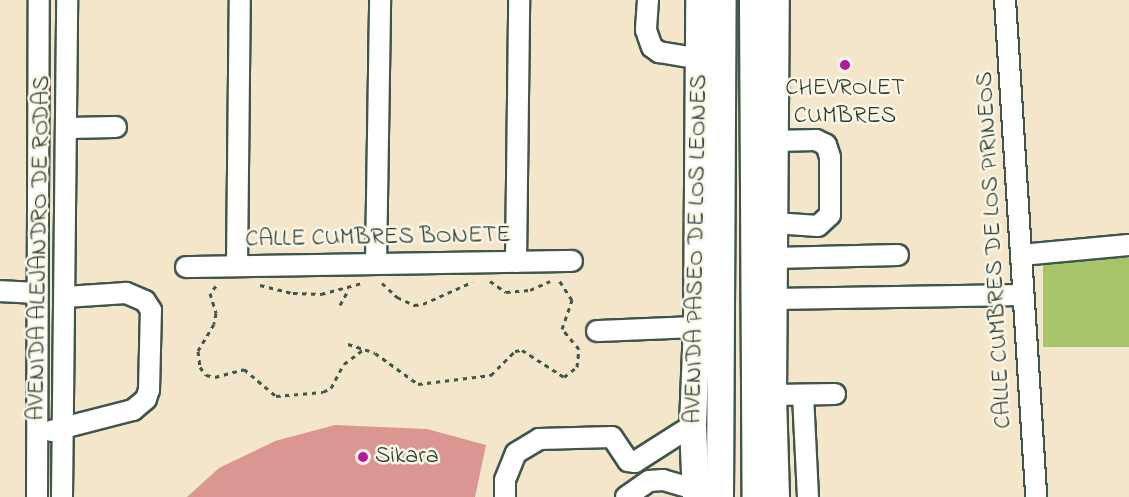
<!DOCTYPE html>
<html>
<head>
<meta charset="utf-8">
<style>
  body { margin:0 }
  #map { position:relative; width:1129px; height:497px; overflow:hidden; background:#f4e6cb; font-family:"Indie Flower",sans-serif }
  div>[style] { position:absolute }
  .green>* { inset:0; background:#a8c46b; transform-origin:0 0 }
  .building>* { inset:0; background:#da9791 }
  .path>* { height:3px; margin-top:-1.5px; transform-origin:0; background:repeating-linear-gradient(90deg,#3f564b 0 4.5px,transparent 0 9px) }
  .roads { filter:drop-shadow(2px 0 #3f564b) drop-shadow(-2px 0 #3f564b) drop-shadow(0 2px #3f564b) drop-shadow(0 -2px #3f564b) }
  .minor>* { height:20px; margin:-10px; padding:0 10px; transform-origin:10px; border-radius:10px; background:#fff }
  .major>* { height:26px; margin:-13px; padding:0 13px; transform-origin:13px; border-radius:13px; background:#fff }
  .dots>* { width:16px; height:16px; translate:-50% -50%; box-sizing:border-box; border:3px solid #fcf5e5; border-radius:50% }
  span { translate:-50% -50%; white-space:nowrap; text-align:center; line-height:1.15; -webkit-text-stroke:5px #fcf5e5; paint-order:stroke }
  .poi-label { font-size:24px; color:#1f3d34 }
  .left { translate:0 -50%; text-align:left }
  .street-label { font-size:24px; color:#1f3d34 }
</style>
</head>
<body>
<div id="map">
  <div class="green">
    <i style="left:1129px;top:258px;width:89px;height:86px;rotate:90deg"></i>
  </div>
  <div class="building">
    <i style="clip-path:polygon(335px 425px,427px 429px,486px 445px,475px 497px,187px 497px,219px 468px,275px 441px)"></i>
  </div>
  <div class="path">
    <i style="left:490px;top:281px;width:19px;rotate:35deg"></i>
    <i style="left:506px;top:292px;width:24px;rotate:-5deg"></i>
    <i style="left:530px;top:290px;width:22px;rotate:-24deg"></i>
    <i style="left:382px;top:283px;width:21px;rotate:43deg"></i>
    <i style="left:397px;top:297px;width:19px;rotate:25deg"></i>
    <i style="left:414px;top:305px;width:9px;rotate:-6deg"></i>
    <i style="left:423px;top:304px;width:54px;rotate:-24.2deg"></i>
    <i style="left:260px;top:285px;width:34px;rotate:14deg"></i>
    <i style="left:293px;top:293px;width:28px;rotate:2deg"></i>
    <i style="left:321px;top:294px;width:42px;rotate:-15deg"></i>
    <i style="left:216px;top:286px;width:9px;rotate:131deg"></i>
    <i style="left:210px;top:293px;width:21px;rotate:73deg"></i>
    <i style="left:216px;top:313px;width:11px;rotate:100deg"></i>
    <i style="left:214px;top:324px;width:31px;rotate:121deg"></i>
    <i style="left:198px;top:351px;width:16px;rotate:83deg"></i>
    <i style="left:200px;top:367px;width:10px;rotate:53deg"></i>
    <i style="left:206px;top:375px;width:9px;rotate:13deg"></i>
    <i style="left:215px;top:377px;width:30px;rotate:-15deg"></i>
    <i style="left:244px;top:369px;width:42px;rotate:40.2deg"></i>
    <i style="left:276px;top:396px;width:47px;rotate:-4.9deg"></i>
    <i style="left:323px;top:392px;width:9px;rotate:-27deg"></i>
    <i style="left:331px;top:388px;width:27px;rotate:-62deg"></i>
    <i style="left:344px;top:364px;width:26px;rotate:-37deg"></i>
    <i style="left:340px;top:305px;width:18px;rotate:-61deg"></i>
    <i style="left:348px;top:344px;width:28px;rotate:18deg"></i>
    <i style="left:375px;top:353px;width:53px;rotate:35.8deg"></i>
    <i style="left:418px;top:384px;width:74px;rotate:-7deg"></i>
    <i style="left:491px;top:375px;width:34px;rotate:-45deg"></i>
    <i style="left:515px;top:351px;width:7px;rotate:-8deg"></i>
    <i style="left:522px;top:350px;width:50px;rotate:32.7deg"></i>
    <i style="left:564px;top:377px;width:16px;rotate:-38deg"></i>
    <i style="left:577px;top:367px;width:18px;rotate:-84deg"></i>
    <i style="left:579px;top:349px;width:26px;rotate:-130deg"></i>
    <i style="left:562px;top:329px;width:31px;rotate:-71deg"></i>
    <i style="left:572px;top:300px;width:24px;rotate:-123deg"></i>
  </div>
  <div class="roads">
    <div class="minor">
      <i style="left:648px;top:0;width:30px;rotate:94deg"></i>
      <i style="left:646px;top:30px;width:18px;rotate:71deg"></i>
      <i style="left:652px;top:47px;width:9px;rotate:36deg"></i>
      <i style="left:659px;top:52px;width:43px;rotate:9.5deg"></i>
      <i style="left:1005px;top:0;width:498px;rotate:86.4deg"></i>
      <i style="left:69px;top:128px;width:47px;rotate:-1.2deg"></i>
      <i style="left:774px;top:223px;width:44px;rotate:3.9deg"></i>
      <i style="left:818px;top:226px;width:16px;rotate:-43deg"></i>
      <i style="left:830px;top:215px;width:58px;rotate:-90deg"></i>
      <i style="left:830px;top:157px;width:13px;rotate:-108deg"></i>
      <i style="left:826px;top:145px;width:11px;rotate:-153deg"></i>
      <i style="left:816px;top:140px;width:41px;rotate:178.6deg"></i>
      <i style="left:1021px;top:255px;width:108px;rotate:-5.3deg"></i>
      <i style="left:774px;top:258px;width:124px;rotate:-1.4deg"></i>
      <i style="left:516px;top:262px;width:262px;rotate:-89.3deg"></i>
      <i style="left:376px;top:263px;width:263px;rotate:-89.1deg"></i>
      <i style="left:237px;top:265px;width:265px;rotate:-89.4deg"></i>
      <i style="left:186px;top:267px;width:386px;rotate:-0.9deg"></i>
      <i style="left:0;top:291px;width:37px;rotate:3deg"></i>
      <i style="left:773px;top:299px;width:248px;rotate:-0.9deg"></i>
      <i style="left:597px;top:331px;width:100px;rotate:-2.3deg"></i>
      <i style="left:773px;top:395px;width:62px;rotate:-0.9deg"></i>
      <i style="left:803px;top:395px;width:102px;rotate:87.2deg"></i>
      <i style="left:51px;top:431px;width:85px;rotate:-14.4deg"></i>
      <i style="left:133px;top:410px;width:17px;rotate:-40deg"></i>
      <i style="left:146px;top:399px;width:9px;rotate:-72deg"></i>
      <i style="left:149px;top:390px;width:80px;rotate:-88.6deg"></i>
      <i style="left:151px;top:310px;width:11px;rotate:-124deg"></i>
      <i style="left:145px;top:301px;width:21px;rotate:-157deg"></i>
      <i style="left:126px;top:293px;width:61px;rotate:176.2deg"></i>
      <i style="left:37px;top:497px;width:497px;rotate:-89.8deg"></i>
      <i style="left:62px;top:497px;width:497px;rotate:-89.4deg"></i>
      <i style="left:505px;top:497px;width:17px;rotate:-90deg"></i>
      <i style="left:505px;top:480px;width:29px;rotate:-68deg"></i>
      <i style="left:516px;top:453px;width:27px;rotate:-31deg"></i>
      <i style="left:539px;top:439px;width:73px;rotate:-1.6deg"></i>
      <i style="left:612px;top:437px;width:29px;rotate:56deg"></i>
      <i style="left:628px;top:461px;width:7px;rotate:8deg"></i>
      <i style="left:635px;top:462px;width:69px;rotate:-32.5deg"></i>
      <i style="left:626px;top:497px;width:28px;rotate:-35deg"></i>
      <i style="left:649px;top:481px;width:14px;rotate:-4deg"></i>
      <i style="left:663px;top:480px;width:33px;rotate:16deg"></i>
    </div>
    <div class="major">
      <i style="left:753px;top:0;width:497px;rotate:89.7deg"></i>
      <i style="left:696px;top:497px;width:72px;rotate:-92.4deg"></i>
      <i style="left:693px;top:425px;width:98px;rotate:-87.7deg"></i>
      <i style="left:697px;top:327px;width:327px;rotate:-89.6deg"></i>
      <i style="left:720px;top:497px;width:497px;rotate:-89.7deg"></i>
      <i style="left:776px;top:497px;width:102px;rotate:-91.7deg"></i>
      <i style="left:773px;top:395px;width:395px;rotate:-89.6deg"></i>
    </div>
  </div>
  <div class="dots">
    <i style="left:845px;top:65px;background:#b5179e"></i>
    <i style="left:363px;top:457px;background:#b5179e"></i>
  </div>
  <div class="poi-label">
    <span style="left:845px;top:103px">CHEVROLET<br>CUMBRES</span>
    <span class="left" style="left:375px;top:457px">Sikara</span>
  </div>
  <div class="street-label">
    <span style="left:378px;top:238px;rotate:-1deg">CALLE CUMBRES BONETE</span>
    <span style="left:40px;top:248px;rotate:-89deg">AVENIDA ALEJANDRO DE RODAS</span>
    <span style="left:697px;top:249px;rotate:-89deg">AVENIDA PASEO DE LOS LEONES</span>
    <span style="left:995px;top:250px;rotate:-93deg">CALLE CUMBRES DE LOS PIRINEOS</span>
  </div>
</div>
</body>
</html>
